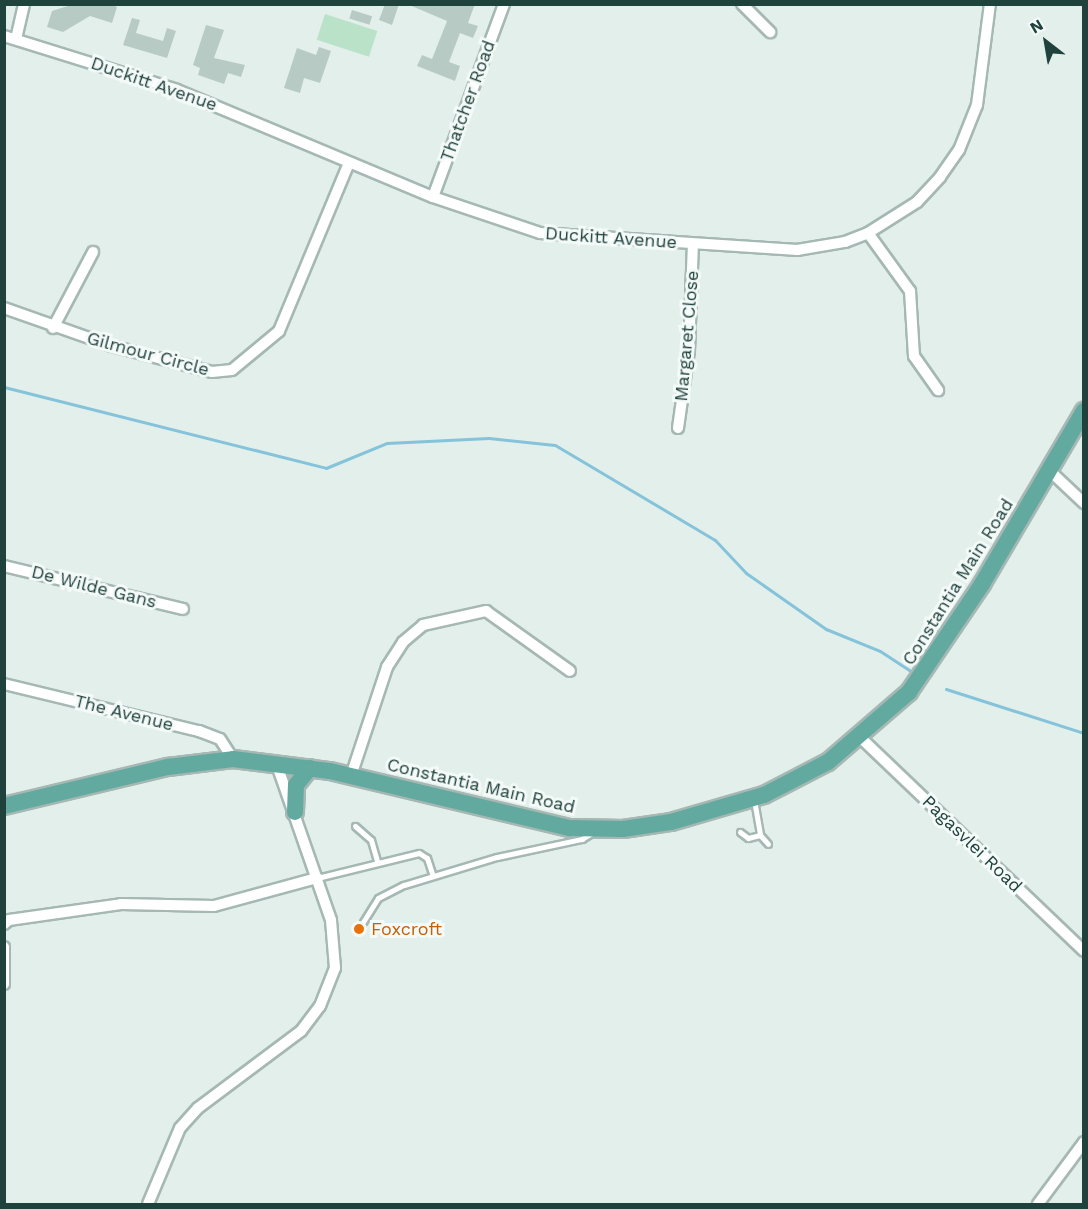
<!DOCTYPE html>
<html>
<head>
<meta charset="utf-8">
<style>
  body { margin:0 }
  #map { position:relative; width:1088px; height:1209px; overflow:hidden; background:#e3efeb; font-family:"Work Sans",sans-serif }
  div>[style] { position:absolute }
  .green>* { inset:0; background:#b9e2c9; transform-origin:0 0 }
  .stream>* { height:3px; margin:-1.5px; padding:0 1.5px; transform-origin:1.5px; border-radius:1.5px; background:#85c3da }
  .building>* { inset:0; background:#b8cac4; transform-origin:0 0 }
  .roads { filter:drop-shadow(2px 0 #a5b8b3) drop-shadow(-2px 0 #a5b8b3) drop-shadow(0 2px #a5b8b3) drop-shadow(0 -2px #a5b8b3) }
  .lane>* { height:5px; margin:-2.5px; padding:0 2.5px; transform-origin:2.5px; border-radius:2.5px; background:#fff }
  .street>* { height:10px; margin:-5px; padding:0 5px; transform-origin:5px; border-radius:5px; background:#fff }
  .primary>* { height:16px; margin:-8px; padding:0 8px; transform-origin:8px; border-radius:8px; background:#62a99f }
  .dots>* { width:16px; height:16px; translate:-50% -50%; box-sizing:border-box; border:3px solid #f4faf8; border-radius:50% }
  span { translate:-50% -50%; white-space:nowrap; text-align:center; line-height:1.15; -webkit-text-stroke:6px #f4faf8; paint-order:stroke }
  .street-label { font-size:18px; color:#20423d }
  .food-label { font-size:18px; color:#c56008 }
  .left { translate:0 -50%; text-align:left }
  .frame { position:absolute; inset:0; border:6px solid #20423d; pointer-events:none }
  .north { position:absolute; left:1016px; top:12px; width:60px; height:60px; -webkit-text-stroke:4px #f4faf8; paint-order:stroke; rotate:329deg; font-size:16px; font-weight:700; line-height:24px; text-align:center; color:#20423d }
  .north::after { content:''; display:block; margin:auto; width:21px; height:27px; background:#20423d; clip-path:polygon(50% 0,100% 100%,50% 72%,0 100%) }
</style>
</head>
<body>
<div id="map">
  <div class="green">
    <i style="left:325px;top:14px;width:55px;height:27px;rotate:18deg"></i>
  </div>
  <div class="stream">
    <i style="left:4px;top:387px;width:332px;rotate:14.1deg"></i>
    <i style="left:326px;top:468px;width:66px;rotate:-22.3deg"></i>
    <i style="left:387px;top:443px;width:102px;rotate:-2.8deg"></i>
    <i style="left:489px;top:438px;width:66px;rotate:6.1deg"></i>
    <i style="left:555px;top:445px;width:186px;rotate:30.7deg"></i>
    <i style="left:715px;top:540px;width:45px;rotate:46.8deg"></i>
    <i style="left:746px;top:573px;width:98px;rotate:35deg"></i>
    <i style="left:826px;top:629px;width:58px;rotate:22.2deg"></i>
    <i style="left:880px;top:651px;width:37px;rotate:33deg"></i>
    <i style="left:946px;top:689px;width:145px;rotate:17.7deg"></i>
  </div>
  <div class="building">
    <i style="clip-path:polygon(74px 4px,110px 4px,117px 7px,112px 23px,90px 16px,63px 32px,47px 27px,52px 11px)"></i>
    <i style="clip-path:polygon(385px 4px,399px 4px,392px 25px,379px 20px)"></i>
    <i style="clip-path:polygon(407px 4px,475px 4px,468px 23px,478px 26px,473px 38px,460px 33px,449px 62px,460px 66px,455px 81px,417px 66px,422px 55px,432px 59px,447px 21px)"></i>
    <i style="left:352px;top:10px;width:21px;height:9px;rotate:17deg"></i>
    <i style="clip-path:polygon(132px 18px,140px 20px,136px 33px,163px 41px,167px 28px,176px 31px,167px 58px,123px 45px)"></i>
    <i style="clip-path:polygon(206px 25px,224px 30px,214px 58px,245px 65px,241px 77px,228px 73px,224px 84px,198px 75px,200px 68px,193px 65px)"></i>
    <i style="clip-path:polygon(319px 47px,331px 51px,320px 83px,304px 78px,300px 93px,284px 88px,297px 48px,316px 55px)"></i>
  </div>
  <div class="roads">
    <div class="lane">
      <i style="left:754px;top:800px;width:36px;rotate:80deg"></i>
      <i style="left:760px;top:835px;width:12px;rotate:48deg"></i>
      <i style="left:355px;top:826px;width:21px;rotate:41deg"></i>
      <i style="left:371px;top:840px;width:22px;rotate:74deg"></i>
      <i style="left:740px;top:832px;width:10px;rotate:37deg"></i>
      <i style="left:748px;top:838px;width:12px;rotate:-14deg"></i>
      <i style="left:317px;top:878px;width:105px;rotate:-13.8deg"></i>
      <i style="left:419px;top:853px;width:9px;rotate:32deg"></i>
      <i style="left:427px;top:858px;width:19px;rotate:72deg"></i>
      <i style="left:363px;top:922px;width:28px;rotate:-58deg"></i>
      <i style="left:378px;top:898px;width:29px;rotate:-27deg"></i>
      <i style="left:404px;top:885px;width:97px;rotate:-16.8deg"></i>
      <i style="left:497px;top:857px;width:87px;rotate:-12deg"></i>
      <i style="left:582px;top:839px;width:13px;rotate:-32deg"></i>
    </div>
    <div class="street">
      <i style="left:742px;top:4px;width:40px;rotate:45deg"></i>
      <i style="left:4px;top:36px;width:181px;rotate:17.3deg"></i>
      <i style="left:177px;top:90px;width:277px;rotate:22.7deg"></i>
      <i style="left:433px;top:197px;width:113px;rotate:18.6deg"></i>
      <i style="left:540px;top:233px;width:258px;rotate:3.8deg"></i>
      <i style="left:797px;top:250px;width:49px;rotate:-9.5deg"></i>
      <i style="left:845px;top:242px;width:25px;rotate:-21deg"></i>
      <i style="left:868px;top:233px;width:58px;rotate:-32.3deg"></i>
      <i style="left:917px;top:202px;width:34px;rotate:-47deg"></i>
      <i style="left:940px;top:177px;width:33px;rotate:-55deg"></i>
      <i style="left:959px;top:150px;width:48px;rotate:-68.2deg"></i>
      <i style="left:977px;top:105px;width:102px;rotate:-82.7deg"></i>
      <i style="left:16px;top:39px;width:36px;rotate:-77deg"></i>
      <i style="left:433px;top:197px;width:206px;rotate:-69.8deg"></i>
      <i style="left:868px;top:233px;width:72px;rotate:54.1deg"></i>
      <i style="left:910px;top:291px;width:65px;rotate:86.5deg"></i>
      <i style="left:914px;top:356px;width:42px;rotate:54.8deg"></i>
      <i style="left:4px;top:308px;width:114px;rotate:19.4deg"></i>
      <i style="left:112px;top:346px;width:103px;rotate:14.6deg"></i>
      <i style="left:212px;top:372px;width:20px;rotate:-6deg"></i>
      <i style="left:232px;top:370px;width:61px;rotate:-39.7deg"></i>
      <i style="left:279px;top:331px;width:182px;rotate:-67.4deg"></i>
      <i style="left:53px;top:328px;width:86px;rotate:-62.2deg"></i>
      <i style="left:678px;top:428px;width:78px;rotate:-81.9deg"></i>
      <i style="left:689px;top:351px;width:107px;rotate:-87.9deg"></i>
      <i style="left:1050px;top:471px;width:47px;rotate:43.3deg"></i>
      <i style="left:4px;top:566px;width:184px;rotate:13.5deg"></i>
      <i style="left:4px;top:684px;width:201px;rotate:13.6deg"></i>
      <i style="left:199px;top:731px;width:22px;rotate:21deg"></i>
      <i style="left:220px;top:739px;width:24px;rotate:57deg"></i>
      <i style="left:861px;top:738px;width:308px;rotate:43.7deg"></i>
      <i style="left:351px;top:776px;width:115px;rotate:-71.7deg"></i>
      <i style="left:387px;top:667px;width:30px;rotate:-57deg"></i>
      <i style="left:403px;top:642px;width:26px;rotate:-40deg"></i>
      <i style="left:423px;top:625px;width:65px;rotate:-12.5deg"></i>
      <i style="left:486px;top:611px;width:103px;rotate:35.5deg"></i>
      <i style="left:4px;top:924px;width:6px;rotate:-39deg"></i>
      <i style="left:9px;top:920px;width:113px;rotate:-8.1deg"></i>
      <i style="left:121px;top:904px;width:93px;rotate:1.2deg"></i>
      <i style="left:214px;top:906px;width:107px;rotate:-15.2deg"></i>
      <i style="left:4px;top:947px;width:37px;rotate:90deg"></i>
      <i style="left:148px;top:1204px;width:82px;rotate:-67.2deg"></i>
      <i style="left:180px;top:1128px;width:27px;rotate:-48deg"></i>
      <i style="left:198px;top:1108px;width:129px;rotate:-36.8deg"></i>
      <i style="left:301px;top:1031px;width:31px;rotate:-53deg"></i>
      <i style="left:320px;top:1006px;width:41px;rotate:-68.5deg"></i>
      <i style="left:335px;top:968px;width:48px;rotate:-94.8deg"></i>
      <i style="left:331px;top:920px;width:167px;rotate:-109.2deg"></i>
      <i style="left:1038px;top:1204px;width:77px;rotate:-53.4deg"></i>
    </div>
    <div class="primary">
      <i style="left:4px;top:806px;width:169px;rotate:-13.4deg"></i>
      <i style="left:168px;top:767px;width:65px;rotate:-7deg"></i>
      <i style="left:233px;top:759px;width:98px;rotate:7.1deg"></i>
      <i style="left:330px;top:771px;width:247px;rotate:13.4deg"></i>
      <i style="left:570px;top:828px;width:53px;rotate:1.1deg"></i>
      <i style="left:623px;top:829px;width:49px;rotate:-8.3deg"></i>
      <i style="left:671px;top:822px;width:97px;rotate:-16.2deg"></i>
      <i style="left:764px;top:795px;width:72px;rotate:-27.3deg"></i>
      <i style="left:828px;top:762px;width:107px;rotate:-40.8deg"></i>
      <i style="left:909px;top:692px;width:130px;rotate:-55.9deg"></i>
      <i style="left:982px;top:584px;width:201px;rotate:-59.5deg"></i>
      <i style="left:295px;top:812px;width:27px;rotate:-88deg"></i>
      <i style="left:296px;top:785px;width:22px;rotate:-51deg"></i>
    </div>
  </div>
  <div class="dots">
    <i style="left:359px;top:929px;background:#e8710a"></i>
  </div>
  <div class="street-label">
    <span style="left:154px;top:84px;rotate:19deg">Duckitt Avenue</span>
    <span style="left:468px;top:101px;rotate:-70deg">Thatcher Road</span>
    <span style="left:611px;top:238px;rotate:4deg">Duckitt Avenue</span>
    <span style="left:687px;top:336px;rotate:-85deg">Margaret Close</span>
    <span style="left:148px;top:354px;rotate:15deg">Gilmour Circle</span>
    <span style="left:958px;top:582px;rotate:-58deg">Constantia Main Road</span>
    <span style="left:94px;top:587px;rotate:14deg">De Wilde Gans</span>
    <span style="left:124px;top:713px;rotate:14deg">The Avenue</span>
    <span style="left:481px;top:786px;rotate:13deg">Constantia Main Road</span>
    <span style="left:972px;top:844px;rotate:44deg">Pagasvlei Road</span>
  </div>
  <div class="food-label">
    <span class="left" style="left:371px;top:929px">Foxcroft</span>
  </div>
  <div class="frame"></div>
  <div class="north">N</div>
</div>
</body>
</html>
